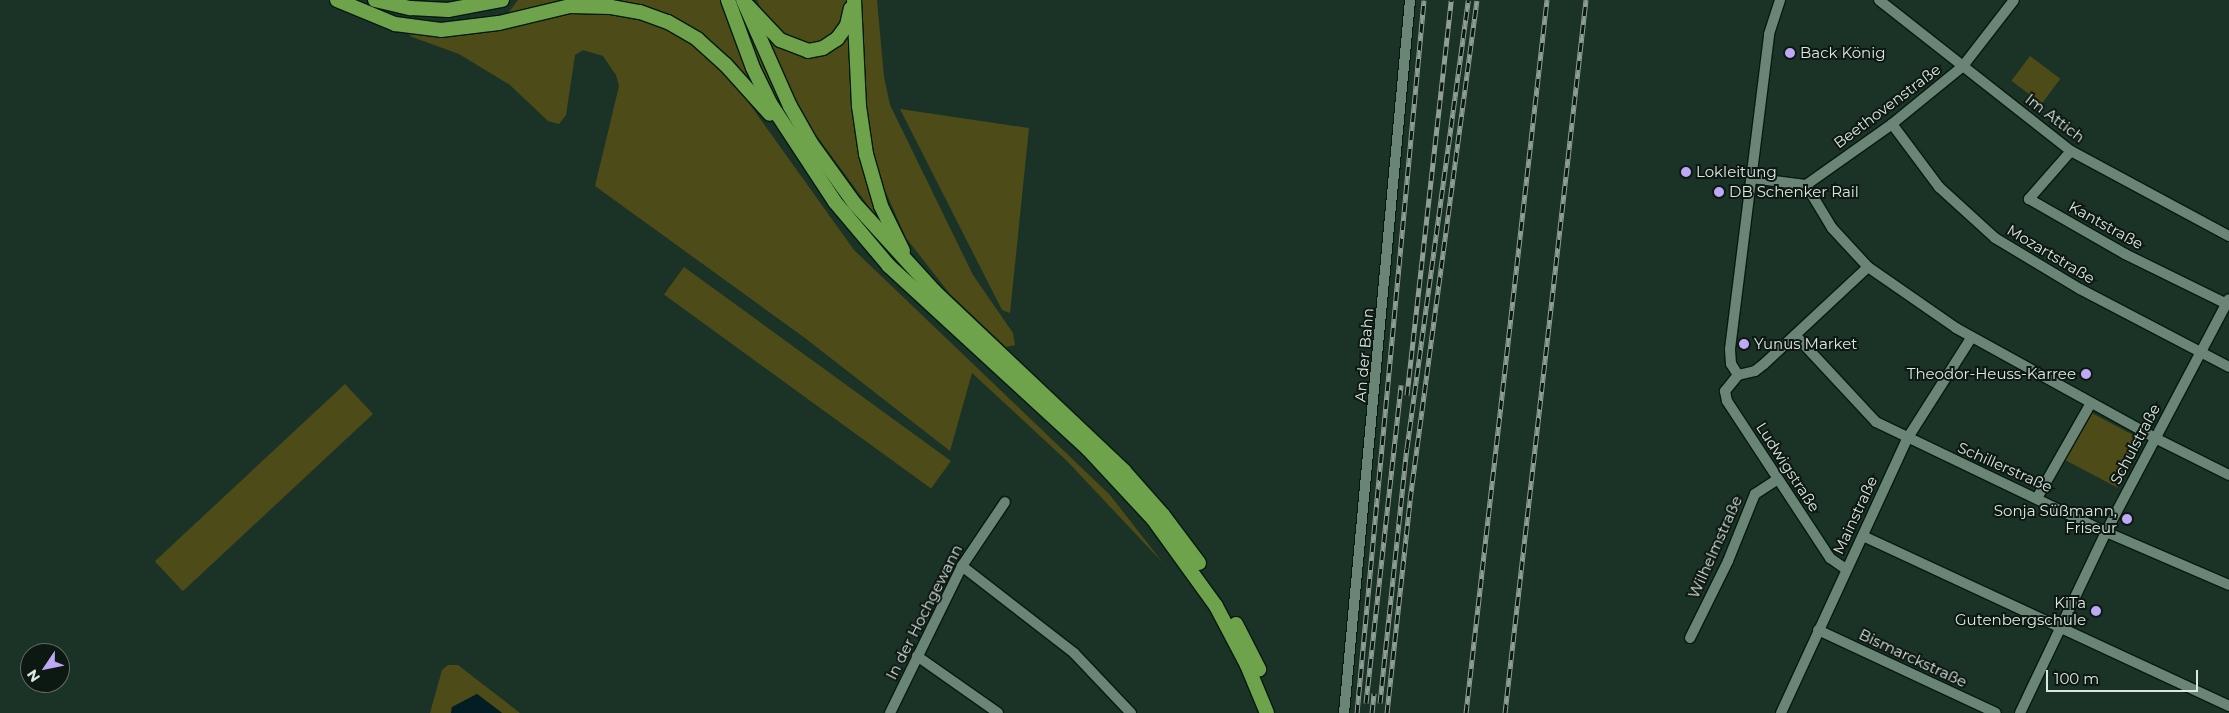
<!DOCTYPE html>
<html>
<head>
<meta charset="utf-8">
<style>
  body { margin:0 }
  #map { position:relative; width:2229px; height:713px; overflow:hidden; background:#1b3327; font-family:Montserrat,sans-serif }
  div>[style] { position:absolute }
  .green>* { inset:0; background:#4d4b17; transform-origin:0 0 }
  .water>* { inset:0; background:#021d23 }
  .roads { filter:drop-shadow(1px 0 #041a10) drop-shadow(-1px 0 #041a10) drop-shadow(0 1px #041a10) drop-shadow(0 -1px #041a10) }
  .minor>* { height:10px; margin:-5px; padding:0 5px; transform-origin:5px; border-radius:5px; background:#6a8476 }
  .trunk>* { height:14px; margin:-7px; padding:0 7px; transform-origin:7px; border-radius:7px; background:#6ea34c }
  .rail>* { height:5px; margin-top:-2.5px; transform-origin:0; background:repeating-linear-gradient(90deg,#0e1813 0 9px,#8ea096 0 18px); box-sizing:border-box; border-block:1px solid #8ea096 }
  .dots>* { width:14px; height:14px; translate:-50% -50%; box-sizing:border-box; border:2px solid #0e1813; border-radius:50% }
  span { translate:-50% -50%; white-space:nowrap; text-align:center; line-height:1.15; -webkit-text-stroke:4px #0e1813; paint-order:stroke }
  .poi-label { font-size:15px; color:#dae8e0 }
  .left { translate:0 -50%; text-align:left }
  .right { translate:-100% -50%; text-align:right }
  .street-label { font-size:15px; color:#dae8e0 }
  .north { position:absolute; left:20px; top:643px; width:50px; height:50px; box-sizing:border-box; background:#0e1813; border:1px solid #606b65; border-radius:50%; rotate:236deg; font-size:14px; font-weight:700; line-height:20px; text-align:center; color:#dae8e0 }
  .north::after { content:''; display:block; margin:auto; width:18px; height:22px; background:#bea9f4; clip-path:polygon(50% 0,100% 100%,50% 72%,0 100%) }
  .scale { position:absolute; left:2046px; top:670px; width:152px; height:22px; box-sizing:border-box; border:2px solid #dae8e0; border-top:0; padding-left:6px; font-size:15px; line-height:18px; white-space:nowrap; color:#dae8e0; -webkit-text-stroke:4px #0e1813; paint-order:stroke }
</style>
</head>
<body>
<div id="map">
  <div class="green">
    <i style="clip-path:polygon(518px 0,580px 0,512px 14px,509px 12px)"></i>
    <i style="clip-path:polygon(609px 0,722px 0,764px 100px,733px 60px,698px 31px,657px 11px)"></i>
    <i style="clip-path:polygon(732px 0,738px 0,755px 47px,793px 121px,989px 350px,868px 237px,788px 124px,751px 49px)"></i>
    <i style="clip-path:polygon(757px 0,847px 0,842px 21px,834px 34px,825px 41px,811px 45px,799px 43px,779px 32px,763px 14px)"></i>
    <i style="clip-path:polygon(860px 0,877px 0,884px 77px,890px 105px,973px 275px,1013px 333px,1015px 345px,1006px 347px,950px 294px,906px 238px,880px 179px,868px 136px)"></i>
    <i style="clip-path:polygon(613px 9px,661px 24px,718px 60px,854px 250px,1110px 495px,1163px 563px,1067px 461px,972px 373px,950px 451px,805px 338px,595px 186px,619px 86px,616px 75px,603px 56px,583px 50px,575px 55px,566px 115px,559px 124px,548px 121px,510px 85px,459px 54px,412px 37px,407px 32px)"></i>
    <i style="clip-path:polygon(850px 25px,852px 110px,864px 172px,883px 226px,811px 128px,792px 95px,760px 26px,808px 55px)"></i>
    <i style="left:2030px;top:56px;width:38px;height:31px;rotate:37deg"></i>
    <i style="clip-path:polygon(900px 109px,1029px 128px,1010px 313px,1002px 310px)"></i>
    <i style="left:684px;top:267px;width:330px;height:34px;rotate:36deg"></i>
    <i style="left:345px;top:384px;width:41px;height:260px;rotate:47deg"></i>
    <i style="left:2090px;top:412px;width:60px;height:54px;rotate:28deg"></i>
    <i style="clip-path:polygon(448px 665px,458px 665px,520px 713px,502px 713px,477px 694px,452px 707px,451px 713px,430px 713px,442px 670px)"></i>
  </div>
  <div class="water">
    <i style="clip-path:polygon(477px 694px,502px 713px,451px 713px,452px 707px)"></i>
  </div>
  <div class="roads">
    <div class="minor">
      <i style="left:1879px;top:0;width:244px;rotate:38.2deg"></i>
      <i style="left:2071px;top:151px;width:179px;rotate:28.3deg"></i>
      <i style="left:1892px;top:124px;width:79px;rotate:53.3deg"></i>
      <i style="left:1939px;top:187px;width:76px;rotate:42.3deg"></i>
      <i style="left:1995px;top:238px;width:99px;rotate:31deg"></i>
      <i style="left:2080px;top:289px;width:168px;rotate:27.6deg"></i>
      <i style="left:2071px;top:151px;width:64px;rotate:131.2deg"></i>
      <i style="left:2029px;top:199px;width:111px;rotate:29.8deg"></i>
      <i style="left:2125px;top:254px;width:114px;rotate:26.1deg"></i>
      <i style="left:1751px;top:178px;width:55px;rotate:7.3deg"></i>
      <i style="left:1806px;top:185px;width:105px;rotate:-35.3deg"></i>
      <i style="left:1892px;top:124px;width:92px;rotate:-39.2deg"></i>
      <i style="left:1963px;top:66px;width:83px;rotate:-52.3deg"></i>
      <i style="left:1806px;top:185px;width:50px;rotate:58.8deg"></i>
      <i style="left:1832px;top:228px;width:53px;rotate:47.3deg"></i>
      <i style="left:1868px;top:267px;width:107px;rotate:34.7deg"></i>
      <i style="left:1956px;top:328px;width:227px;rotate:28.9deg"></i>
      <i style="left:2155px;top:438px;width:83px;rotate:26.6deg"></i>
      <i style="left:1796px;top:336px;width:117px;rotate:47.1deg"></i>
      <i style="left:1876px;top:422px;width:255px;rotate:25.6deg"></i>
      <i style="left:2106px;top:532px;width:134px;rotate:23.3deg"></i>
      <i style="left:1738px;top:375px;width:13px;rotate:-122deg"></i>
      <i style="left:1731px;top:364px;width:15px;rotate:-94deg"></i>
      <i style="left:1730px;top:349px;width:317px;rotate:-82.9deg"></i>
      <i style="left:1769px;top:34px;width:36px;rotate:-72deg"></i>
      <i style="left:1738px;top:375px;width:21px;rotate:129deg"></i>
      <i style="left:1725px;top:391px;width:10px;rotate:79deg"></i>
      <i style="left:1727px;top:401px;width:188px;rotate:56.7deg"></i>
      <i style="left:1830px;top:558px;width:19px;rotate:35deg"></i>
      <i style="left:1738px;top:375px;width:17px;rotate:-13deg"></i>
      <i style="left:1755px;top:371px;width:11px;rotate:-38deg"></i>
      <i style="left:1764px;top:364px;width:142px;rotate:-43deg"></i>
      <i style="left:2037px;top:498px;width:109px;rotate:-60.4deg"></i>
      <i style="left:1863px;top:536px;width:404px;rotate:24.9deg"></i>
      <i style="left:962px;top:566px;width:142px;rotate:37.8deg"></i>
      <i style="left:1074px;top:653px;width:83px;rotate:46.5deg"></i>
      <i style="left:1818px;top:630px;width:196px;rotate:25deg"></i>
      <i style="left:1690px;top:638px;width:86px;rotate:-63.7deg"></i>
      <i style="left:1728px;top:561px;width:72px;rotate:-68.1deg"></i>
      <i style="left:1755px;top:494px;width:27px;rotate:-33deg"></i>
      <i style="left:917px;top:656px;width:99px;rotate:35.1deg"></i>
      <i style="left:890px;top:713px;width:164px;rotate:-63.9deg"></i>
      <i style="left:962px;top:566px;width:77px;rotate:-56.1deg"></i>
      <i style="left:1344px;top:713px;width:716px;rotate:-84.71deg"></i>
      <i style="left:1781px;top:713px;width:302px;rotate:-65.3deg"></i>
      <i style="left:1907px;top:439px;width:120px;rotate:-57.6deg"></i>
      <i style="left:2020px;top:713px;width:200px;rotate:-64.6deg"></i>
      <i style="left:2106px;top:532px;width:263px;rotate:-62.2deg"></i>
    </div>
    <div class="trunk">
      <i style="left:337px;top:0;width:63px;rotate:22.5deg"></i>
      <i style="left:395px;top:24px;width:46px;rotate:7.4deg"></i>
      <i style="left:441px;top:30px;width:58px;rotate:-6.9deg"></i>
      <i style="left:499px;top:23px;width:73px;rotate:-13.5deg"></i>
      <i style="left:570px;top:6px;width:41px;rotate:1.4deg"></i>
      <i style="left:611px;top:7px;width:29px;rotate:10deg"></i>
      <i style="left:640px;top:12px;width:30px;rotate:20deg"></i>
      <i style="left:668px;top:22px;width:34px;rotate:30deg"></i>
      <i style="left:697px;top:39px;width:38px;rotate:42deg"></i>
      <i style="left:725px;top:64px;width:67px;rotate:48deg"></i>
      <i style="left:375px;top:0;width:37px;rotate:13deg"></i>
      <i style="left:411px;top:8px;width:37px;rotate:3deg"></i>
      <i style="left:448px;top:10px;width:55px;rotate:-10.5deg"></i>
      <i style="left:728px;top:0;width:72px;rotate:69.8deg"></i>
      <i style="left:753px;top:68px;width:39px;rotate:64deg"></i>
      <i style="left:770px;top:103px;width:118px;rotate:56.7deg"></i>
      <i style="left:835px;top:202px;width:84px;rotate:49.8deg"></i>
      <i style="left:889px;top:266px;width:269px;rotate:42.6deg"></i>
      <i style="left:1087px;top:448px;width:97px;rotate:47.1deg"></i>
      <i style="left:1153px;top:519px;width:107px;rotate:54.1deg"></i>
      <i style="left:1216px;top:606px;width:67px;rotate:62.3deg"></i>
      <i style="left:1247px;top:665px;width:52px;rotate:67.4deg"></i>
      <i style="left:743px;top:0;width:116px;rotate:66.1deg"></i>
      <i style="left:790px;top:106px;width:43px;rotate:60.4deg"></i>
      <i style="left:811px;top:143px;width:75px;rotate:54.2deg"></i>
      <i style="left:855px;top:204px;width:119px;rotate:47.7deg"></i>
      <i style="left:935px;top:292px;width:260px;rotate:43.4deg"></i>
      <i style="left:1124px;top:471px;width:59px;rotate:48.4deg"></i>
      <i style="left:1163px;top:515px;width:60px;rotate:53.1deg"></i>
      <i style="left:854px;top:0;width:106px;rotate:87.3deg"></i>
      <i style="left:859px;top:106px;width:49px;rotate:81.7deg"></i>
      <i style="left:866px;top:154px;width:54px;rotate:73.9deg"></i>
      <i style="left:881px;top:206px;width:50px;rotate:63.9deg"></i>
      <i style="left:748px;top:6px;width:47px;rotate:46.7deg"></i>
      <i style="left:780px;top:40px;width:30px;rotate:21deg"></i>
      <i style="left:808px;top:51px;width:15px;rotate:-11deg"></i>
      <i style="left:823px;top:48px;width:17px;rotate:-33deg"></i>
      <i style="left:837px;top:39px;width:17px;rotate:-54deg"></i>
      <i style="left:847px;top:25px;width:17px;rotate:-77deg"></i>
      <i style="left:1236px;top:624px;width:51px;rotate:62.9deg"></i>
    </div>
  </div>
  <div class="rail">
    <i style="left:1407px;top:395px;width:397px;rotate:-83.6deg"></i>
    <i style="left:1366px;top:703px;width:320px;rotate:-83.7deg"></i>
    <i style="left:1380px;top:703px;width:256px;rotate:-84deg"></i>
    <i style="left:1407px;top:448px;width:452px;rotate:-82.2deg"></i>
    <i style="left:1357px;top:713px;width:716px;rotate:-84.63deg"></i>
    <i style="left:1372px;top:713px;width:20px;rotate:-84deg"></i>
    <i style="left:1387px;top:713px;width:214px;rotate:-83.8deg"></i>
    <i style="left:1410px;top:500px;width:504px;rotate:-82.37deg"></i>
    <i style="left:1466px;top:713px;width:718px;rotate:-83.52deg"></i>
    <i style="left:1505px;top:713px;width:718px;rotate:-83.52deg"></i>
  </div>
  <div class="dots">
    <i style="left:1790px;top:53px;background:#bea9f4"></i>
    <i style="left:1686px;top:172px;background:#bea9f4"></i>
    <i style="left:1719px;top:192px;background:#bea9f4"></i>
    <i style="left:1744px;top:344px;background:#bea9f4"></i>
    <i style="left:2086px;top:374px;background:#bea9f4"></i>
    <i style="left:2127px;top:519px;background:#bea9f4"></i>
    <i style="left:2096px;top:611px;background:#bea9f4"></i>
  </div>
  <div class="poi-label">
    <span class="left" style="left:1800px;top:53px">Back König</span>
    <span class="left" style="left:1696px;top:172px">Lokleitung</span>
    <span class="left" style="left:1729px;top:192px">DB Schenker Rail</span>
    <span class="left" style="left:1754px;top:344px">Yunus Market</span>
    <span class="right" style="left:2076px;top:374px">Theodor-Heuss-Karree</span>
    <span class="right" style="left:2117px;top:519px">Sonja Süßmann,<br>Friseur</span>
    <span class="right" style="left:2086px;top:611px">KiTa<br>Gutenbergschule</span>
  </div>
  <div class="street-label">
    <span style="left:1887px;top:106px;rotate:-37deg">Beethovenstraße</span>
    <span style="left:2055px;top:118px;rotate:37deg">Im Attich</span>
    <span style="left:2106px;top:225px;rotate:29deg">Kantstraße</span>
    <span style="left:2051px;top:254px;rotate:31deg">Mozartstraße</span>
    <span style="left:1364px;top:355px;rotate:-85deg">An der Bahn</span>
    <span style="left:2135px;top:444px;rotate:-62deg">Schulstraße</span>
    <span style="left:1788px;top:467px;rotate:57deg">Ludwigstraße</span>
    <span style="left:2005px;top:467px;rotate:24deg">Schillerstraße</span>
    <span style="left:1855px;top:515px;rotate:-65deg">Mainstraße</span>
    <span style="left:1715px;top:547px;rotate:-66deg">Wilhelmstraße</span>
    <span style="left:924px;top:612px;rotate:-63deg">In der Hochgewann</span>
    <span style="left:1913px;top:658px;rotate:25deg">Bismarckstraße</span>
  </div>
  <div class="north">N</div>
  <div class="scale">100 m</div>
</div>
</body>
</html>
